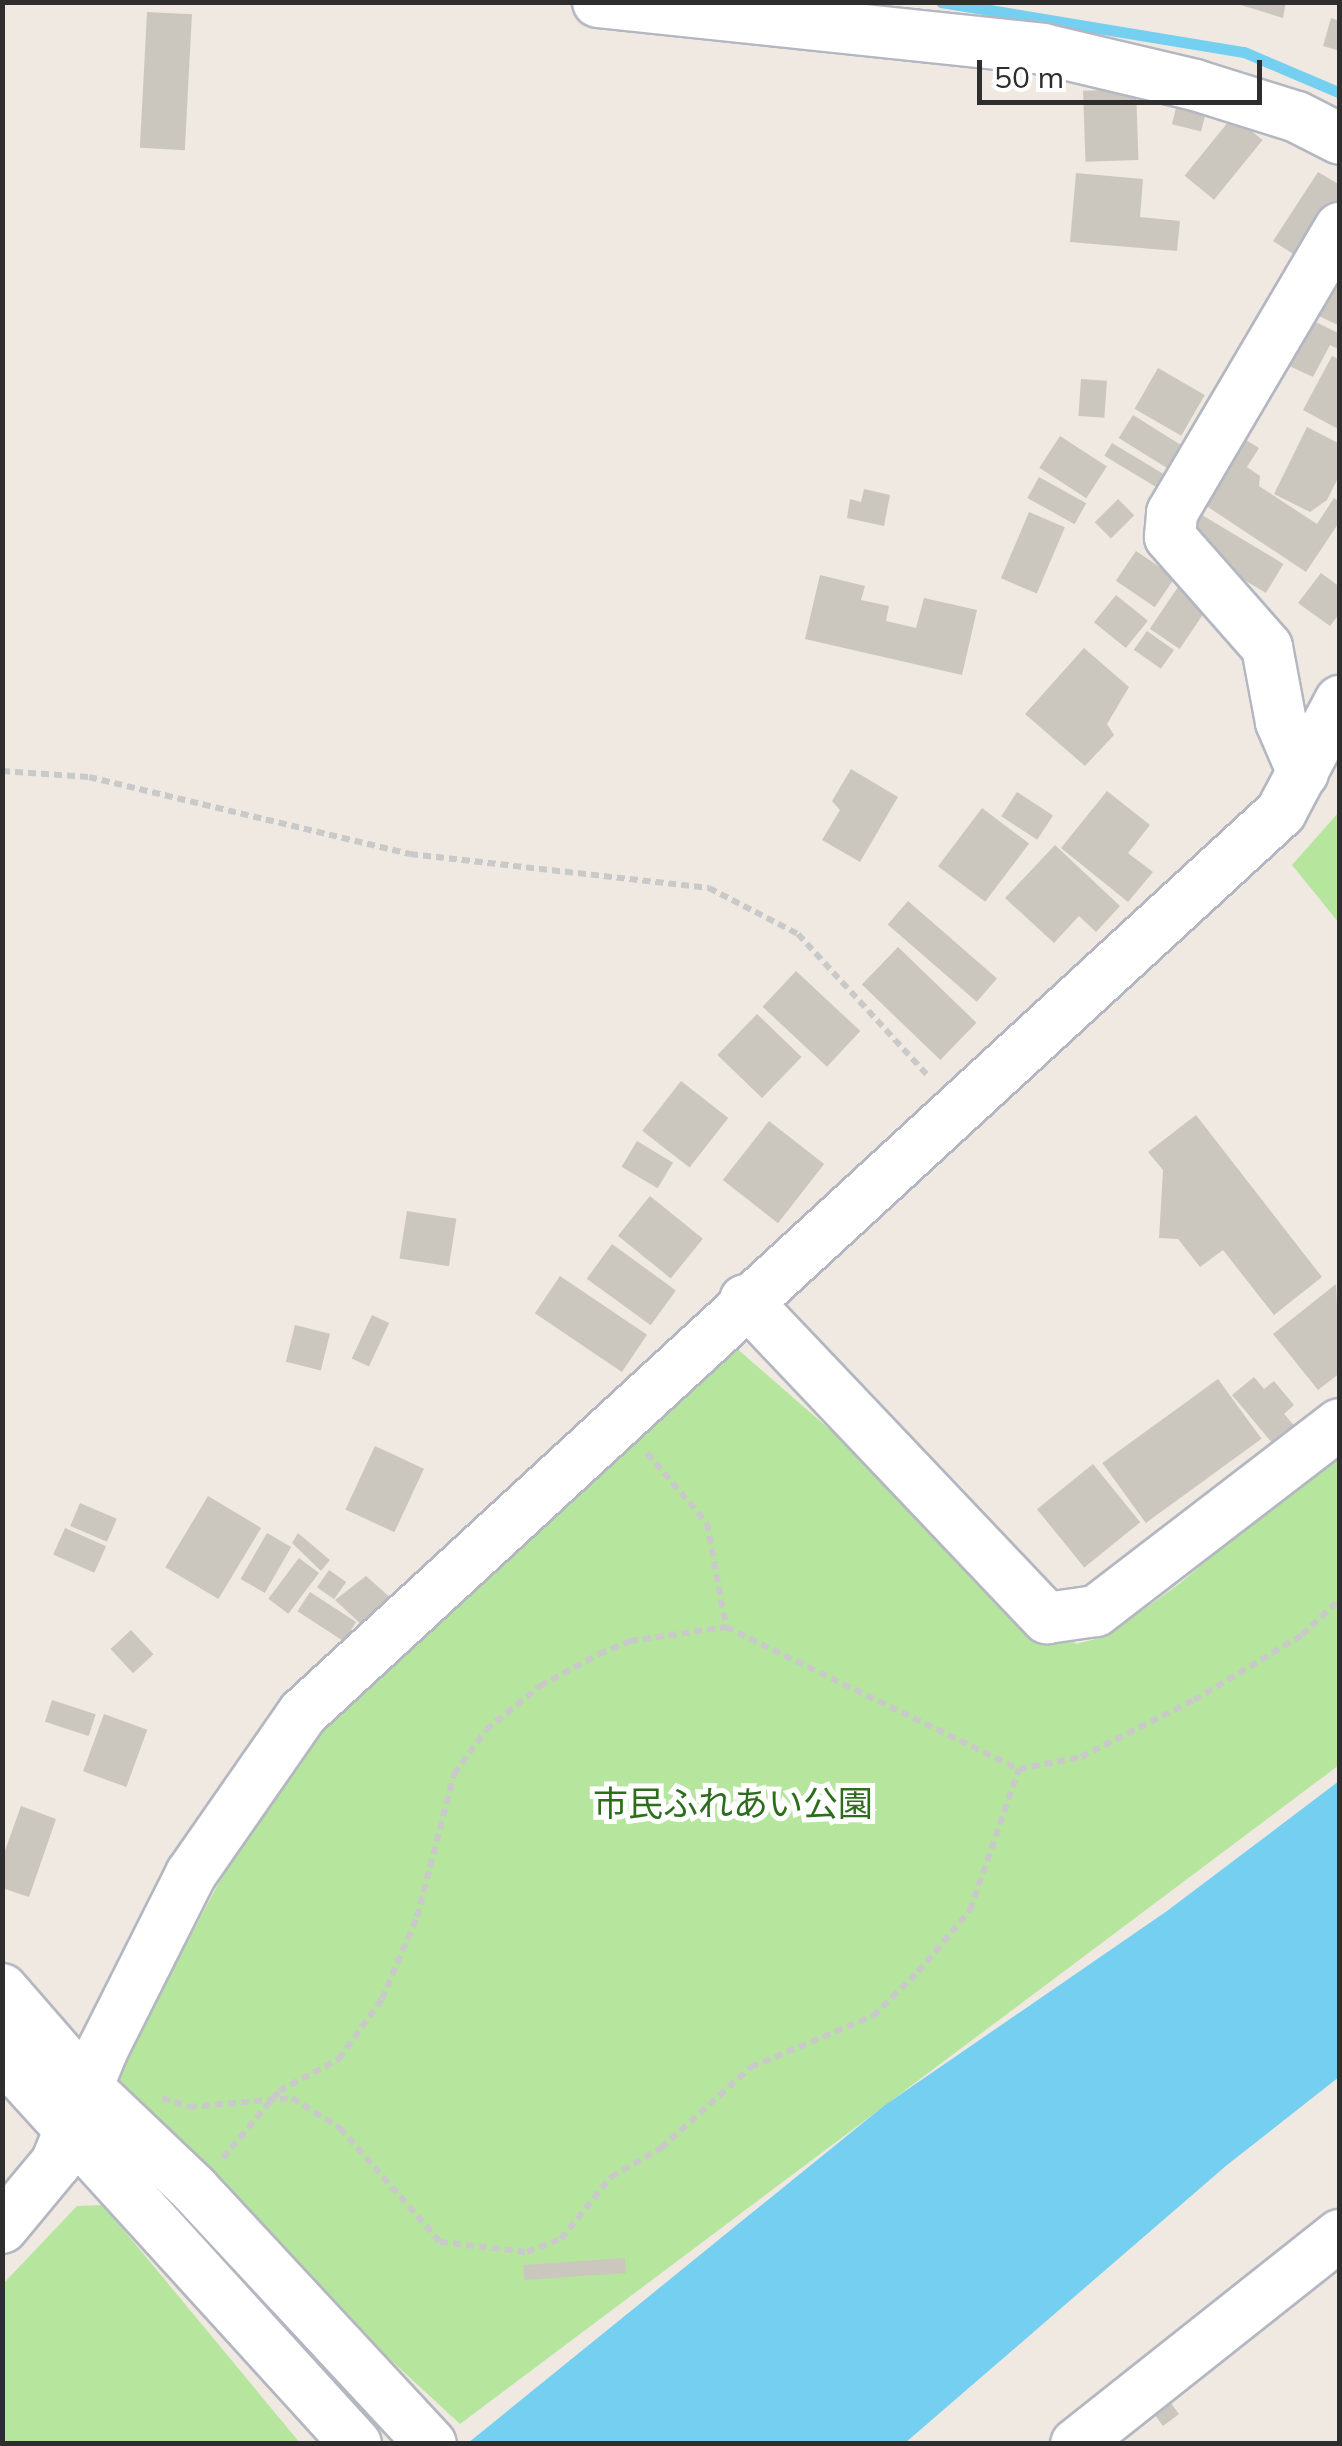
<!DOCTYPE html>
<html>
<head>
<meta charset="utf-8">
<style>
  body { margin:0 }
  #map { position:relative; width:1342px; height:2446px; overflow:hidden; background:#efe9e1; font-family:Mulish,"Noto Sans JP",sans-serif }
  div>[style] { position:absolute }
  .green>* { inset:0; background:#b6e59e }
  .water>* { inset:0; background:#75cff0 }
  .stream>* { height:11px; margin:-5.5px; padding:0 5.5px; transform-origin:5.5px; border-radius:5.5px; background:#75cff0 }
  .building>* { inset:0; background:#cbc7bf; transform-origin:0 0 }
  .path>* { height:6px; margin-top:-3px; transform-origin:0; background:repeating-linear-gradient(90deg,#c9c9c9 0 8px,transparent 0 13px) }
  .roads { filter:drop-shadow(2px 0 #b4b7c1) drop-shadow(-2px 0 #b4b7c1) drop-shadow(0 2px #b4b7c1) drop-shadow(0 -2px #b4b7c1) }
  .minor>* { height:50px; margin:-25px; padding:0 25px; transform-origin:25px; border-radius:25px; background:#fff }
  span { translate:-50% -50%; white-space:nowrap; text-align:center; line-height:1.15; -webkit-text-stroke:10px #fff; paint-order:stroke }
  .park-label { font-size:35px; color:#2c6e1b }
  .frame { position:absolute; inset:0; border:5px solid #2e2e2e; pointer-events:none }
  .scale { position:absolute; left:977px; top:60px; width:285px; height:45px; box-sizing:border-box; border:5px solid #2e2e2e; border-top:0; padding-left:12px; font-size:30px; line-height:35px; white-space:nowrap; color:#2e2e2e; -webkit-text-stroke:8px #fff; paint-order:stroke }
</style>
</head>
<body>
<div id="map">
  <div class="green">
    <i style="clip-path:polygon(1339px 812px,1339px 923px,1292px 865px)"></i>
    <i style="clip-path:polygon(734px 1346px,1076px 1644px,1107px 1636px,1179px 1584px,1339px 1449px,1339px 1765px,460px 2424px,196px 2180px,119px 2091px,115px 2077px,238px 1847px,320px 1728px)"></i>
    <i style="clip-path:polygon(103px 2205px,300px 2443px,3px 2443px,3px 2284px,77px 2206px)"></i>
  </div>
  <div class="water">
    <i style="clip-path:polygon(1339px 1781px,1339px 2077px,1227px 2165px,905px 2443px,468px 2443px,885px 2105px,1167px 1911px)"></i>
  </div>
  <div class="stream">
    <i style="left:941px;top:2px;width:307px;rotate:9.4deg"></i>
    <i style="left:1244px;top:52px;width:104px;rotate:23.1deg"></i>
  </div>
  <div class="building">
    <i style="clip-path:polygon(1231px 2px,1286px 2px,1283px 18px)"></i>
    <i style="left:147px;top:12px;width:45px;height:136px;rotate:3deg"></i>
    <i style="clip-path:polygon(1331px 18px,1340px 21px,1340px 51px,1323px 46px)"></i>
    <i style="left:1136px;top:89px;width:71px;height:53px;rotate:88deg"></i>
    <i style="left:1178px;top:100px;width:30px;height:25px;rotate:14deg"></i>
    <i style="left:1233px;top:116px;width:38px;height:77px;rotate:39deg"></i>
    <i style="clip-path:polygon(1318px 172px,1340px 185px,1340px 200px,1301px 259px,1273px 241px)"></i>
    <i style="clip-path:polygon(1076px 173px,1143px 179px,1140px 217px,1180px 221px,1177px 251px,1070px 242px)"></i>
    <i style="clip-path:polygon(1340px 236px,1340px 326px,1304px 309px)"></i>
    <i style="clip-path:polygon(1308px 318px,1340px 334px,1340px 350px,1330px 345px,1313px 377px,1285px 364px)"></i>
    <i style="clip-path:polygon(1332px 356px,1340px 360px,1340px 430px,1303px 410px)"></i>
    <i style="left:1158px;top:368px;width:54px;height:47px;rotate:30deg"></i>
    <i style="left:1081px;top:379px;width:26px;height:37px;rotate:4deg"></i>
    <i style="left:1133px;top:415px;width:65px;height:27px;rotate:32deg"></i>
    <i style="clip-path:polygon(1307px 427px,1340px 444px,1340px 474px,1327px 500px,1310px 512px,1274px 494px)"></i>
    <i style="left:1060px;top:436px;width:56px;height:38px;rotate:33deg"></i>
    <i style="clip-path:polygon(1241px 437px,1259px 448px,1247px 467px,1260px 476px,1259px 486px,1317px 524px,1334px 498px,1340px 502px,1340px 521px,1306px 572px,1199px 501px)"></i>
    <i style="left:1112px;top:443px;width:64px;height:15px;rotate:31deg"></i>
    <i style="left:1039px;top:477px;width:54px;height:24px;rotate:29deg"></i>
    <i style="clip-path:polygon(864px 489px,890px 495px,884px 526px,847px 518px,850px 499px,861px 502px)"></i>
    <i style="left:1118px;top:499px;width:23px;height:33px;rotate:45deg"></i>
    <i style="left:1029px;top:512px;width:39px;height:72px;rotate:23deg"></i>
    <i style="left:1202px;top:515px;width:95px;height:34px;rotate:31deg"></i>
    <i style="left:1136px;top:551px;width:47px;height:36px;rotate:34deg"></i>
    <i style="clip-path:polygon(1321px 573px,1340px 587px,1340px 613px,1330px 626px,1298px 603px)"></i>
    <i style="clip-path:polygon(820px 575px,865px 586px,861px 600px,889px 606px,886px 621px,916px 628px,924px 598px,977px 610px,962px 675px,805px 639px)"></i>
    <i style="left:1180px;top:584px;width:36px;height:54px;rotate:34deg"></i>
    <i style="left:1116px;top:595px;width:41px;height:35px;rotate:39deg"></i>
    <i style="left:1147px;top:631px;width:33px;height:23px;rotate:35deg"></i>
    <i style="clip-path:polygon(1084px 648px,1129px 687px,1107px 724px,1114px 735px,1085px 766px,1025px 714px)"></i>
    <i style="clip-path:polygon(851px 769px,898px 797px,860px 862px,822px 840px,840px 810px,832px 801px)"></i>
    <i style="clip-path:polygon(1107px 791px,1150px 825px,1128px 853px,1153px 872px,1128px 902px,1061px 848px)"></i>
    <i style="left:1017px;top:792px;width:43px;height:29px;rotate:33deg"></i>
    <i style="left:982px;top:808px;width:59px;height:73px;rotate:37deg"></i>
    <i style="clip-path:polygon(1055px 845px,1120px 906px,1096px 932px,1079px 916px,1054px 943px,1005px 898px)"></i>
    <i style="left:908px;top:901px;width:118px;height:31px;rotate:41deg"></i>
    <i style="left:898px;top:947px;width:109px;height:52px;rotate:44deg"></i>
    <i style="left:796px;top:971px;width:88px;height:49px;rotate:43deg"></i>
    <i style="left:757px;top:1014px;width:62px;height:57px;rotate:44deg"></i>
    <i style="left:681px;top:1081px;width:60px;height:63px;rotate:38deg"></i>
    <i style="clip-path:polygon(1196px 1115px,1322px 1277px,1274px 1315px,1223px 1250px,1200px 1267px,1178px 1239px,1159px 1238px,1163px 1170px,1148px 1152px)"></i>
    <i style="left:769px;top:1121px;width:70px;height:75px;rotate:38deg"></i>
    <i style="left:637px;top:1141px;width:42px;height:30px;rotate:31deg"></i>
    <i style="left:650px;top:1196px;width:68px;height:51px;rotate:39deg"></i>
    <i style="left:407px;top:1211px;width:50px;height:48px;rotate:9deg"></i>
    <i style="left:612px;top:1244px;width:79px;height:43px;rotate:36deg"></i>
    <i style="left:560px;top:1276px;width:105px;height:45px;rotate:34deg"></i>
    <i style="clip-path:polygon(1336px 1284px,1340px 1373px,1318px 1390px,1273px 1334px)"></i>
    <i style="left:372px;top:1315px;width:19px;height:48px;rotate:25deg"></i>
    <i style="left:295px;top:1325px;width:36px;height:38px;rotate:14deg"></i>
    <i style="clip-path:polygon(1254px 1377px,1264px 1389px,1274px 1381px,1294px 1405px,1284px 1414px,1300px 1432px,1278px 1450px,1232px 1395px)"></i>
    <i style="left:1218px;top:1379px;width:74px;height:143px;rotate:54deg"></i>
    <i style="left:375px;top:1446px;width:54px;height:70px;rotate:25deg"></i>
    <i style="left:1093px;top:1464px;width:75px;height:72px;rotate:51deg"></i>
    <i style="left:208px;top:1496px;width:62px;height:83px;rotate:31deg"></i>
    <i style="left:80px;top:1503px;width:40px;height:25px;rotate:23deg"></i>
    <i style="left:65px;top:1528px;width:45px;height:29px;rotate:24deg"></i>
    <i style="left:267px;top:1533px;width:28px;height:53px;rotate:30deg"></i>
    <i style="clip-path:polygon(298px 1533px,330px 1560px,321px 1571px,292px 1543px)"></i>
    <i style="left:299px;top:1558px;width:25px;height:51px;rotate:37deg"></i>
    <i style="left:329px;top:1570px;width:21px;height:21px;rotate:35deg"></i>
    <i style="clip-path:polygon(366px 1576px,392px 1599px,365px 1628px,335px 1600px)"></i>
    <i style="left:310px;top:1592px;width:55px;height:23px;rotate:33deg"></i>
    <i style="left:131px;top:1630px;width:33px;height:28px;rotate:47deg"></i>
    <i style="left:52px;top:1700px;width:46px;height:23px;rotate:18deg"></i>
    <i style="left:104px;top:1714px;width:46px;height:61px;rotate:20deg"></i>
    <i style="clip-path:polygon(21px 1806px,56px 1819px,29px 1897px,2px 1888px,2px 1859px)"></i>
    <i style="left:625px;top:2258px;width:15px;height:102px;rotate:86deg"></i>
    <i style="left:1167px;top:2398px;width:20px;height:20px;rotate:53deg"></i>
  </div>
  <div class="path">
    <i style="left:2px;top:771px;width:87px;rotate:3.9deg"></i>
    <i style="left:89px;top:777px;width:330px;rotate:13.5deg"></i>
    <i style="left:410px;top:854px;width:301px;rotate:6.5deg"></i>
    <i style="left:709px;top:888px;width:100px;rotate:27.3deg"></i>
    <i style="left:798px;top:934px;width:195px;rotate:47.5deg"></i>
    <i style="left:647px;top:1453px;width:92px;rotate:49.4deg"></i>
    <i style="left:707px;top:1523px;width:106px;rotate:79.6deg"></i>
    <i style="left:162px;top:2098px;width:28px;rotate:18deg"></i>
    <i style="left:189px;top:2107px;width:103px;rotate:-5deg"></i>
    <i style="left:292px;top:2098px;width:57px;rotate:32deg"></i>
    <i style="left:340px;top:2128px;width:152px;rotate:48.7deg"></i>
    <i style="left:440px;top:2242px;width:88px;rotate:6.6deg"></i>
    <i style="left:527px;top:2252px;width:36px;rotate:-21deg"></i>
    <i style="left:561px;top:2239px;width:80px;rotate:-51.1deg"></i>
    <i style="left:611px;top:2177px;width:58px;rotate:-30.1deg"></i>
    <i style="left:661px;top:2148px;width:121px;rotate:-42deg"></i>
    <i style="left:751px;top:2067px;width:132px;rotate:-22.7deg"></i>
    <i style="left:873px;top:2016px;width:63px;rotate:-44.4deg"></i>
    <i style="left:918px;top:1972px;width:81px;rotate:-50deg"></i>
    <i style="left:970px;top:1910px;width:149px;rotate:-70.8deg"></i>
    <i style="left:223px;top:2158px;width:87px;rotate:-50.1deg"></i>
    <i style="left:279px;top:2091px;width:68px;rotate:-28.1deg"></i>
    <i style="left:339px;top:2059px;width:74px;rotate:-54.4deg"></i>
    <i style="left:382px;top:1999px;width:89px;rotate:-66.9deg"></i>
    <i style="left:417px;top:1917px;width:148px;rotate:-75.5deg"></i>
    <i style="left:454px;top:1774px;width:54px;rotate:-54deg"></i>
    <i style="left:486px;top:1730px;width:70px;rotate:-39.2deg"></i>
    <i style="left:540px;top:1686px;width:67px;rotate:-28.5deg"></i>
    <i style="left:599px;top:1654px;width:34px;rotate:-23deg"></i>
    <i style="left:630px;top:1641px;width:97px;rotate:-8.3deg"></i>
    <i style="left:726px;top:1627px;width:326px;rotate:25.9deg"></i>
    <i style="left:1019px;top:1769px;width:63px;rotate:-11deg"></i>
    <i style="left:1081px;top:1757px;width:127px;rotate:-26.8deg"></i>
    <i style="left:1194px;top:1700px;width:126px;rotate:-31deg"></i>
    <i style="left:1302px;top:1635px;width:52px;rotate:-43.5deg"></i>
  </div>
  <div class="roads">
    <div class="minor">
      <i style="left:598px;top:2px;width:447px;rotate:6deg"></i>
      <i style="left:1043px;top:49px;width:156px;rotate:13.3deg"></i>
      <i style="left:1195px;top:85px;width:107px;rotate:17.4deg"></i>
      <i style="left:1297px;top:117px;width:48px;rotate:27.1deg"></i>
      <i style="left:1303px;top:773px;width:56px;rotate:-113.3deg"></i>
      <i style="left:1281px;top:722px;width:76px;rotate:-100.6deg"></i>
      <i style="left:1267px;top:647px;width:147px;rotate:-131.4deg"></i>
      <i style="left:1170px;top:537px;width:24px;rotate:-85deg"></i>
      <i style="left:1172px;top:513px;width:331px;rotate:-59.5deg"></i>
      <i style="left:745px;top:1300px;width:439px;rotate:46.5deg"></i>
      <i style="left:1047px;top:1618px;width:49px;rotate:-8.1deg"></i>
      <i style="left:1096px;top:1611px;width:307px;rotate:-37.5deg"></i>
      <i style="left:2px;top:1989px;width:131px;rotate:49deg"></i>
      <i style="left:88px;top:2088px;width:146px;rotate:43.6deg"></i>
      <i style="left:194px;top:2189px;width:348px;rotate:47.1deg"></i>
      <i style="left:2px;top:2055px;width:526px;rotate:47.7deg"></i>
      <i style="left:2px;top:2228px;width:85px;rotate:-50.3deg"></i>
      <i style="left:56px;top:2163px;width:123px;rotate:-67.6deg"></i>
      <i style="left:103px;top:2049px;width:196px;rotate:-63.3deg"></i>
      <i style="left:191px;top:1874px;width:196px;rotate:-55.2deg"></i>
      <i style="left:303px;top:1713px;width:1330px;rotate:-42.65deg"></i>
      <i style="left:1281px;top:812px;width:126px;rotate:-62deg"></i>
      <i style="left:1076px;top:2444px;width:337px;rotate:-38.4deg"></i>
    </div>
  </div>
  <div class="park-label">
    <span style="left:733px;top:1803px">市民ふれあい公園</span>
  </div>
  <div class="frame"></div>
  <div class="scale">50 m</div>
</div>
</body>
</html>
